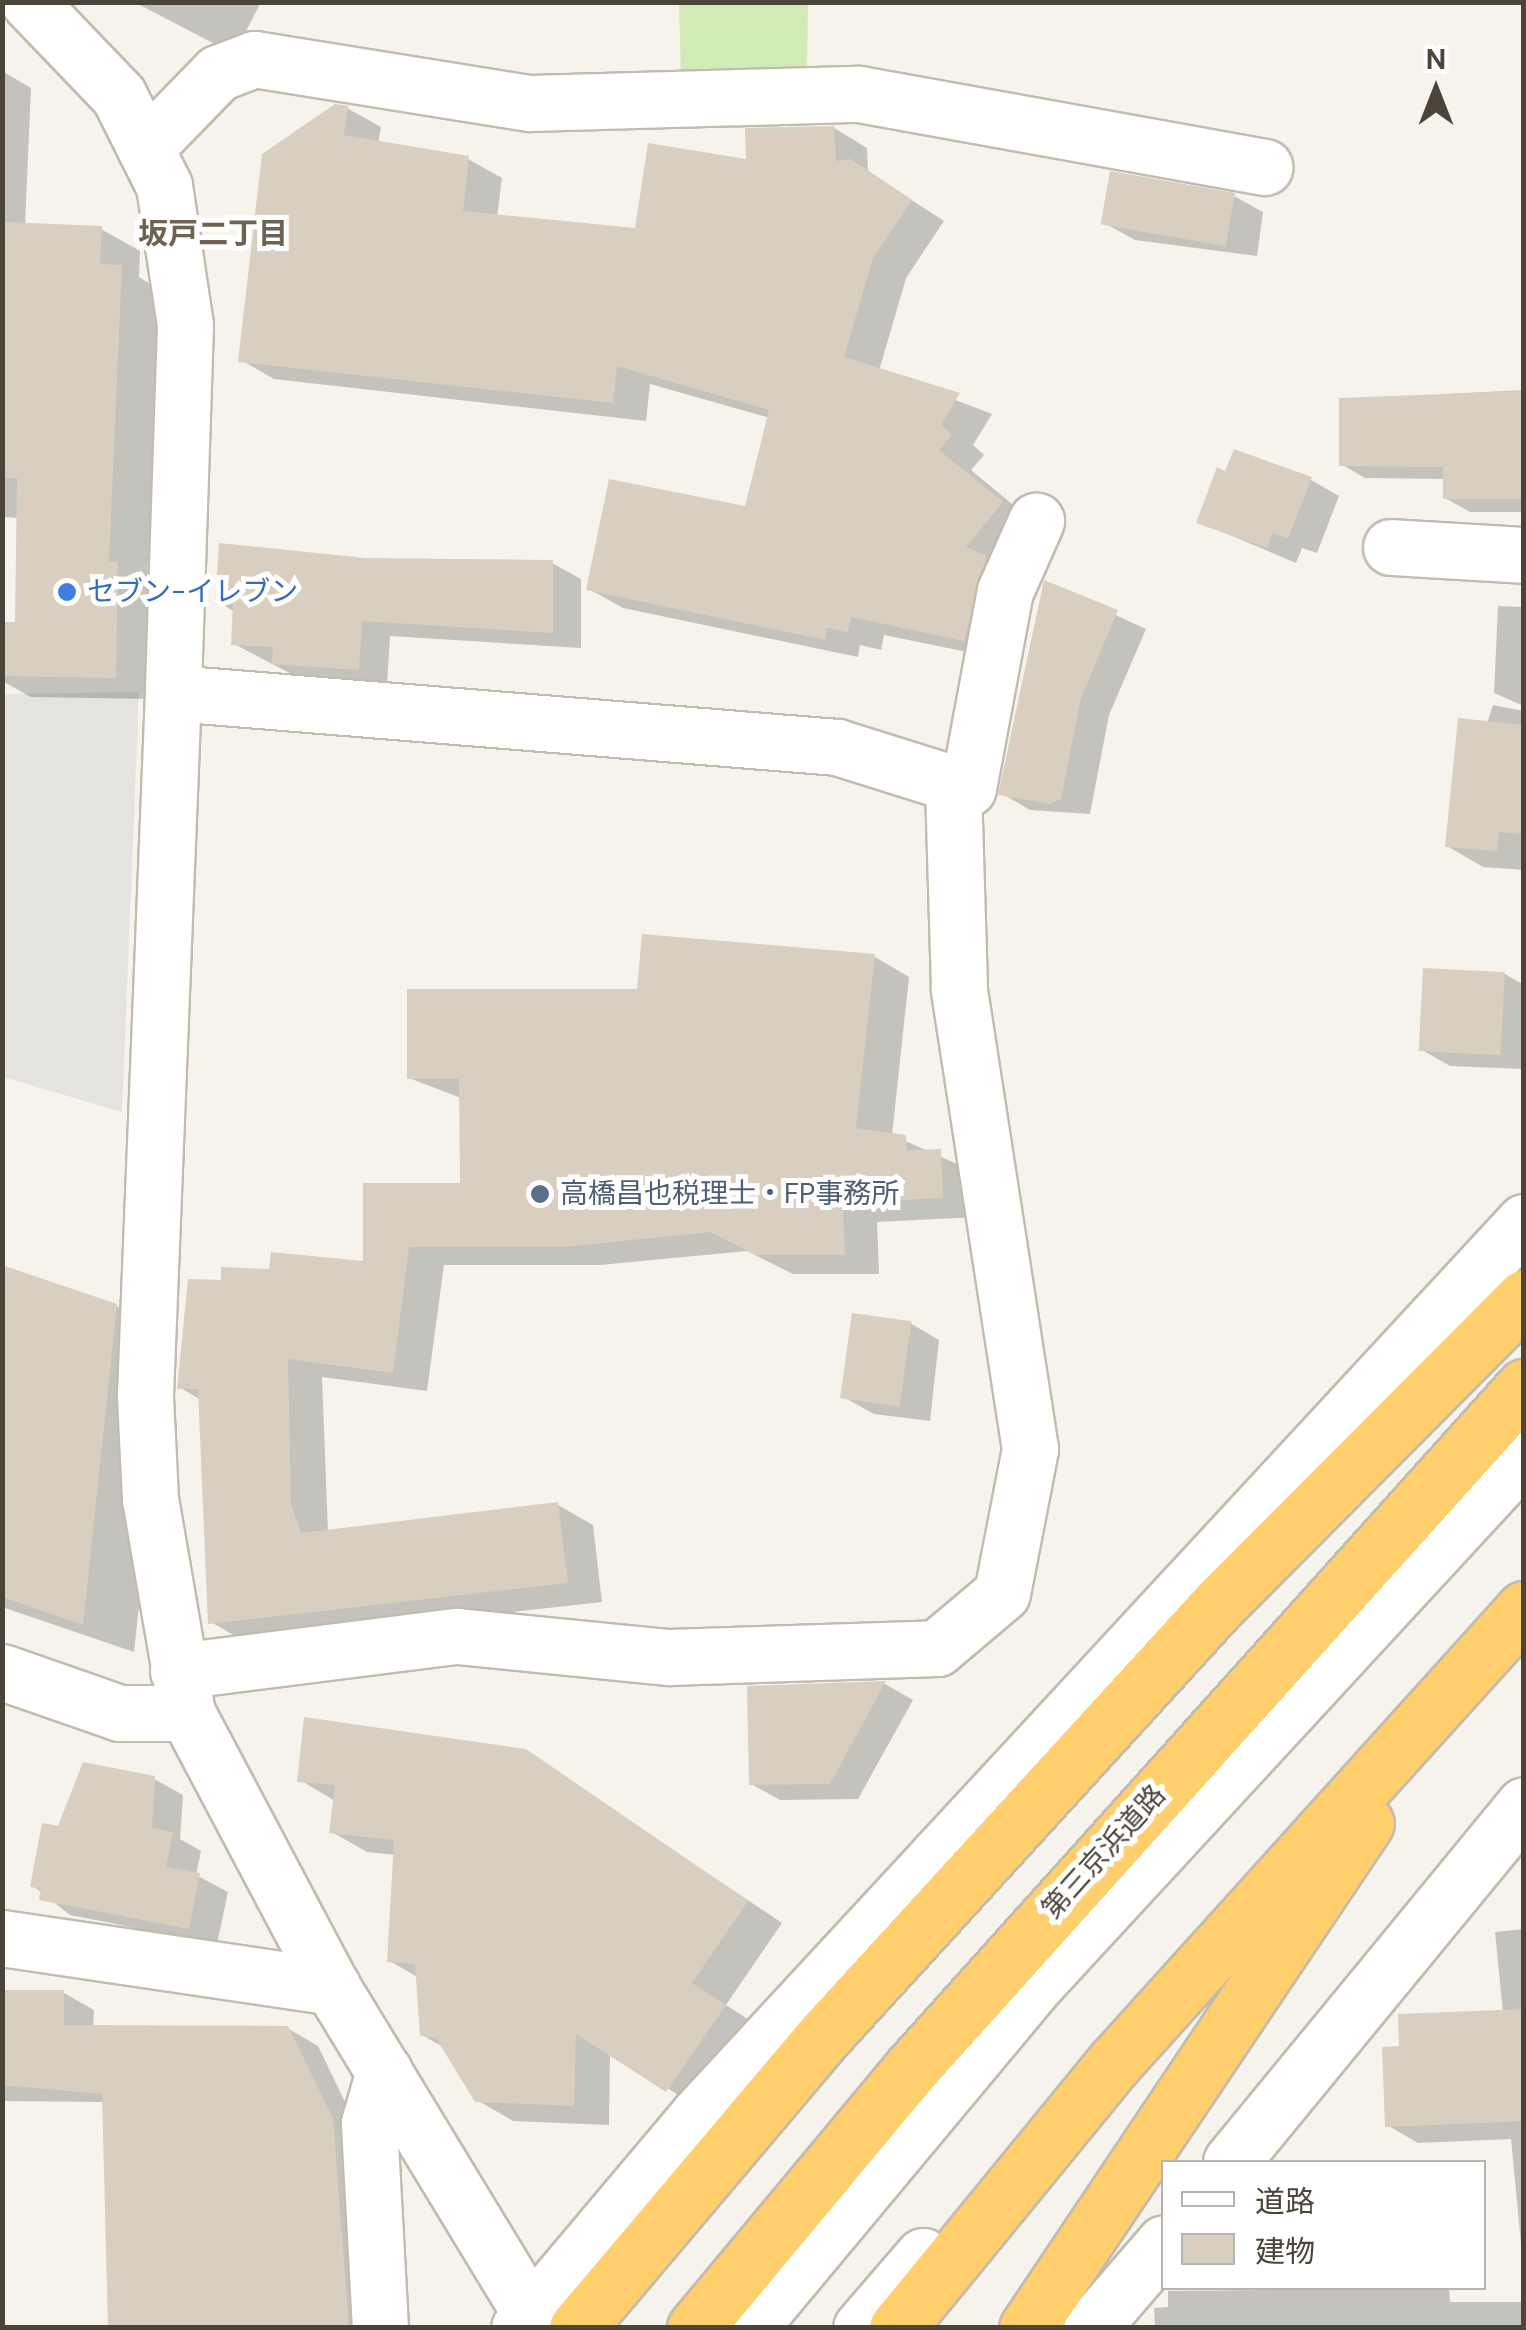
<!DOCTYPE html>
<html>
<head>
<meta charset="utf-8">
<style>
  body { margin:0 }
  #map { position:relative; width:1526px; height:2330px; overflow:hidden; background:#f6f3ec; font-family:"DM Sans","Noto Sans JP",sans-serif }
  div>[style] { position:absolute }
  .green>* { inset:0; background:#d2eab5 }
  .parking>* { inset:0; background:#e5e3e0 }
  .shadow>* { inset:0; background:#0003 }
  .building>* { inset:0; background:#d8cfc1; transform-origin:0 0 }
  .roads { filter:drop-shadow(2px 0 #c2bbae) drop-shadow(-2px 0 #c2bbae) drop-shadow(0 2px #c2bbae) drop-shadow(0 -2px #c2bbae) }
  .minor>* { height:55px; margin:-27.5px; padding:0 27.5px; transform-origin:27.5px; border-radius:27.5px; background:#fff }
  .tertiary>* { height:55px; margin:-27.5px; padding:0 27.5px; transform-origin:27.5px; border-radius:27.5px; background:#fff }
  .motorway>* { height:55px; margin:-27.5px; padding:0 27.5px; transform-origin:27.5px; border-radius:27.5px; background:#ffcf6e }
  .dots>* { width:28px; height:28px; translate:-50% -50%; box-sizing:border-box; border:5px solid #fff; border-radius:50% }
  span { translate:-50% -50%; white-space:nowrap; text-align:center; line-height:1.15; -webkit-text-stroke:10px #fff; paint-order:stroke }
  .shop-label { font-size:28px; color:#366cbe }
  .left { translate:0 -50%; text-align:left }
  .service-label { font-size:28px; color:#4e5e75 }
  .street-label { font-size:28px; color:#4b4439 }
  .neighbourhood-label { font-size:30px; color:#6e6250; font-weight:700 }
  .frame { position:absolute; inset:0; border:5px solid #4b4439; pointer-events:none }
  .legend { position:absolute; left:1161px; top:2160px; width:325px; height:130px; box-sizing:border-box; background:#fff; border:2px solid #b7b4b0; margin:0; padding:12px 18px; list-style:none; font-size:30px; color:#4b4439 }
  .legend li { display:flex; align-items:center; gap:20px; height:50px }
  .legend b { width:50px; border:2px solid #b7b4b0 }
  .north { position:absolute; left:1386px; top:40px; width:100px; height:100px; -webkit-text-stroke:8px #fff; paint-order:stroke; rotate:0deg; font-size:28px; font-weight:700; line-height:40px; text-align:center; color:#4b4439 }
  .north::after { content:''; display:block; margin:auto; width:35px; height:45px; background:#4b4439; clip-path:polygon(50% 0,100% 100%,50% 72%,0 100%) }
</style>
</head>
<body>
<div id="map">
  <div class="green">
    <i style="clip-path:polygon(679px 3px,808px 3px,807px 66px,681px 77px)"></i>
  </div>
  <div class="parking">
    <i style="clip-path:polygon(139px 692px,122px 1112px,3px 1077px,2px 694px)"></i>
  </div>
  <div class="shadow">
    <i style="clip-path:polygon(261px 2px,234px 54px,136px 3px)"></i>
    <i style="clip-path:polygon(2px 71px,31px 88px,25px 225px,101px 229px,140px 251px,139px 277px,160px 290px,147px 582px,156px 587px,154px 699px,31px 697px,2px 681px,2px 624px,18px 624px,19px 518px,2px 517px)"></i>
    <i style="clip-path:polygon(347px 108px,381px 127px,378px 144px,468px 159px,502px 178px,497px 217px,637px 230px,748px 162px,834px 128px,867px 148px,868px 172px,944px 221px,906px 278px,879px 371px,992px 414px,973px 445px,984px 455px,971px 470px,1035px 523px,997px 658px,884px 635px,881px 650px,860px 645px,858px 657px,623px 608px,589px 589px,747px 509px,770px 418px,650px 384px,646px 421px,274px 379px,241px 360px)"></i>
    <i style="clip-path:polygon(1234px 196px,1263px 212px,1257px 256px,1135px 240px,1106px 224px)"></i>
    <i style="clip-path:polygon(1524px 390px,1524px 512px,1470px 512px,1445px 498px,1445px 479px,1365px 478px,1341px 464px,1445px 394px)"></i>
    <i style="clip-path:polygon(1227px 475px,1311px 480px,1339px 496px,1317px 553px,1302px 548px,1296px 563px,1199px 522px)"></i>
    <i style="clip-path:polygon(365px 561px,552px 563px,581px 579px,581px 648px,390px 636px,387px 685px,303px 680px,234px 644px,235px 612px,218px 602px)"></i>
    <i style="clip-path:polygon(1046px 583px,1146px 629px,1109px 715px,1090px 814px,1030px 810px,1001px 793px)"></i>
    <i style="clip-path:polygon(1498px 606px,1524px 607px,1524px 706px,1494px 693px)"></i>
    <i style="clip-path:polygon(1493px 705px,1524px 711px,1524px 870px,1483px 867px,1447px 846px)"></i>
    <i style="clip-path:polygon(875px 957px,909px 977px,892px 1135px,975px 1172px,977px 1217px,877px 1222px,879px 1274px,793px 1274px,747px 1251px,600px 1265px,444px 1265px,427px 1391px,322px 1377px,328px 1532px,558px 1505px,593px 1525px,602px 1602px,245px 1642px,211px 1622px,201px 1400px,179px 1387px,224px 1283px,365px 1264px,462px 1186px,461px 1098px,409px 1078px,639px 991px)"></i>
    <i style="clip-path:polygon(1505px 974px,1524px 985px,1524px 1069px,1450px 1066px,1422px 1050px)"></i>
    <i style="clip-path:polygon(2px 1295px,116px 1306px,168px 1336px,134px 1652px,2px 1607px)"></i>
    <i style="clip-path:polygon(910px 1323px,939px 1340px,930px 1421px,874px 1414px,845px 1398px)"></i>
    <i style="clip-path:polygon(885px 1684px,913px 1700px,858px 1799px,780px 1800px,751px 1784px,750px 1688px)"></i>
    <i style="clip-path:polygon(525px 1751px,782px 1923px,726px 2005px,760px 2027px,703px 2110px,610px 2053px,609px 2125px,513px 2121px,477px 2100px,445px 2048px,422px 2035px,419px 1978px,390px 1961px,396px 1855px,367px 1852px,332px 1832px,335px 1801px,300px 1780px)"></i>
    <i style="clip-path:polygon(154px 1779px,183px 1795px,180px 1839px,201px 1851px,196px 1875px,228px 1892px,217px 1944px,70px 1915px,33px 1886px,60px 1829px)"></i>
    <i style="clip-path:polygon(1524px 1929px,1524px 2275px,1511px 2139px,1418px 2143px,1387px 2125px,1402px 2048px,1503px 2013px,1495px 1932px)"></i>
    <i style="clip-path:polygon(2px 1992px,64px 1993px,94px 2010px,93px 2028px,287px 2028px,318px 2046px,362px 2137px,374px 2328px,110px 2328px,105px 2102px,2px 2101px)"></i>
    <i style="clip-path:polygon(1449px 2288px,1450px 2302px,1524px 2302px,1524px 2328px,1155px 2328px,1154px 2308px,1168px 2307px,1168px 2291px)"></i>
  </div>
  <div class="building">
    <i style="clip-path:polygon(335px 104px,348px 106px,344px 135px,469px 156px,463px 211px,635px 228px,648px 143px,746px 159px,745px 128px,834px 126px,836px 161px,851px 159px,912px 200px,873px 258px,844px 357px,960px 393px,941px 425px,952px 435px,939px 450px,1003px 502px,966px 547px,987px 556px,964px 641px,851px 617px,848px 632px,827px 628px,825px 640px,586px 590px,609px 479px,745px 506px,769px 410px,617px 366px,613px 403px,238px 362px,262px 154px)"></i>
    <i style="left:1110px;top:171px;width:127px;height:54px;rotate:10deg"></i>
    <i style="clip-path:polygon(5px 222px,102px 226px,100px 264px,122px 265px,109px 562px,118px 562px,116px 678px,2px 676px,2px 622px,15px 622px,17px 478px,2px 478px)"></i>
    <i style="clip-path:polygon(1524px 391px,1524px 499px,1443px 499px,1443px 467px,1339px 466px,1339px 398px)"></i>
    <i style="clip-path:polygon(1234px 449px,1312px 477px,1288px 539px,1273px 533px,1267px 548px,1196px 523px,1217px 467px,1225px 471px)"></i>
    <i style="clip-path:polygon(219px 543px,365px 558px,553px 560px,553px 633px,362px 621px,359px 670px,272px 664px,273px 647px,231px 645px,233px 604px,215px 603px)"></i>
    <i style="clip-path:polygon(1044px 580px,1118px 610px,1081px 698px,1061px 799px,1050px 804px,998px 795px)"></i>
    <i style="clip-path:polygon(1458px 718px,1524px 725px,1524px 834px,1499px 832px,1497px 851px,1445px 847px)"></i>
    <i style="clip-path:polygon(642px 934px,875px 954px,856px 1128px,906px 1135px,907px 1150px,941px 1149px,943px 1198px,843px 1203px,845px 1255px,756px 1255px,710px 1232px,564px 1247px,409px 1247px,393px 1373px,288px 1359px,291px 1504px,301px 1533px,558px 1502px,568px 1583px,208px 1624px,198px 1389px,177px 1389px,188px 1279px,221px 1280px,221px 1267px,269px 1269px,271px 1252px,363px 1261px,363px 1183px,460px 1183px,459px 1079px,407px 1079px,407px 989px,637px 989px)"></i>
    <i style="left:1423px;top:968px;width:82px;height:83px;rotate:3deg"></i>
    <i style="clip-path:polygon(2px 1265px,117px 1304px,83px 1625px,2px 1597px)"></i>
    <i style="left:852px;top:1313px;width:60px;height:86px;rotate:8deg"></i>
    <i style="clip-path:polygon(886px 1681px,830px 1784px,749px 1785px,747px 1686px)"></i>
    <i style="clip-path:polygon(304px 1717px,526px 1749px,748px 1901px,692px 1983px,726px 2005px,666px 2092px,576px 2034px,574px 2106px,475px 2102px,436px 2038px,420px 2036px,415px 1964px,387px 1962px,394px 1840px,329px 1833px,335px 1785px,297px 1782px)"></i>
    <i style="clip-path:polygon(83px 1762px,155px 1776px,152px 1828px,173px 1832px,166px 1867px,200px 1873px,189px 1929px,39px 1900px,41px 1889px,30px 1887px,42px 1823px,58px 1826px)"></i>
    <i style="clip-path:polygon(2px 1990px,64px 1990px,64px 2025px,288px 2026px,333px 2118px,349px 2328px,108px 2328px,102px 2094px,2px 2085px)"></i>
    <i style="clip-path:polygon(1524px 2009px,1524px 2121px,1385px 2127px,1382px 2047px,1399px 2046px,1398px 2014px)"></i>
  </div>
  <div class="roads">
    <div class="minor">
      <i style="left:29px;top:2px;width:130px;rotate:46.2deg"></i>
      <i style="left:145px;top:148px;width:105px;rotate:-45.8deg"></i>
      <i style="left:218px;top:73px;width:39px;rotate:-21deg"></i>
      <i style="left:254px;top:59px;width:279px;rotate:9.1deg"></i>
      <i style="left:530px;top:103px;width:329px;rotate:-1.6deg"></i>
      <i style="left:859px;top:94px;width:412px;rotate:10.2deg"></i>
      <i style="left:1391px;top:547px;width:133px;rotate:3.4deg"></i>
      <i style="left:178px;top:1671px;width:281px;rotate:-7.2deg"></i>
      <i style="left:457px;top:1636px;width:213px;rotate:5.7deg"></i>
      <i style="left:669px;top:1657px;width:268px;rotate:-1.9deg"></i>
      <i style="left:937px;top:1648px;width:85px;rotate:-40.2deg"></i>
      <i style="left:1002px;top:1593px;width:147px;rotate:-79deg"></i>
      <i style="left:1030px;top:1449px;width:466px;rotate:-98.8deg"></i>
      <i style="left:959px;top:988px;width:205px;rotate:-91.7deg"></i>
      <i style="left:187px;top:1713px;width:217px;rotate:-99.8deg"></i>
      <i style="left:150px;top:1499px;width:104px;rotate:-92.8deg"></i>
      <i style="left:145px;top:1395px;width:703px;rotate:-87.72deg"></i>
      <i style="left:173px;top:693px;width:666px;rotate:4.65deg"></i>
      <i style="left:837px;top:747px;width:137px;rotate:17.4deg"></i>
      <i style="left:968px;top:788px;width:200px;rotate:-79.4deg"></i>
      <i style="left:1005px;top:591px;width:77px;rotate:-66.1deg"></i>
      <i style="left:2px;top:1938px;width:334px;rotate:8.4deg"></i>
      <i style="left:380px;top:2328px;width:205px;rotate:-93.1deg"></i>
      <i style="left:369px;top:2123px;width:54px;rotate:-73.9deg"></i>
    </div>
    <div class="tertiary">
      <i style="left:119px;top:96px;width:101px;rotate:63.4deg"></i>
      <i style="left:164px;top:186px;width:141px;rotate:81.4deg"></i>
      <i style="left:185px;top:325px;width:368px;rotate:91.9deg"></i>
      <i style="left:2px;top:1672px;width:125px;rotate:19.2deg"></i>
      <i style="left:120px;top:1713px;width:67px"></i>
      <i style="left:187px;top:1713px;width:310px;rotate:62.1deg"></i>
      <i style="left:332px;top:1987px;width:399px;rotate:58.7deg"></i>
      <i style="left:1231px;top:2162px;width:462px;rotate:-50.6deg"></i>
      <i style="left:519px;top:2328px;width:280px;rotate:-49.9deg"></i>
      <i style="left:699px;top:2114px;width:1215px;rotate:-47.23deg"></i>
      <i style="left:749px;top:2328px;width:441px;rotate:-50.2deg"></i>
      <i style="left:1031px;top:1989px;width:727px;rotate:-47.29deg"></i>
      <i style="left:861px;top:2328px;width:95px;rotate:-49.3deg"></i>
      <i style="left:1091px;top:2328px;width:112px;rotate:-49.3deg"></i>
    </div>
    <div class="motorway">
      <i style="left:577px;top:2328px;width:380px;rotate:-49.8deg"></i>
      <i style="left:822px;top:2038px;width:585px;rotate:-47.56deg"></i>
      <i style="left:1217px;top:1606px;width:435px;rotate:-45.1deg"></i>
      <i style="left:695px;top:2328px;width:334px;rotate:-50.2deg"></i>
      <i style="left:909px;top:2071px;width:920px;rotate:-48.04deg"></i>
      <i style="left:897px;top:2328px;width:343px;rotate:-50.7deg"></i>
      <i style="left:1114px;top:2063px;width:612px;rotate:-47.92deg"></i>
      <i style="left:1027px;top:2328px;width:608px;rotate:-56.13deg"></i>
    </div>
  </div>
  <div class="dots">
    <i style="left:67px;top:592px;background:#3f7fe0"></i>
    <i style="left:540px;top:1194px;background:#5c6f8a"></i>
  </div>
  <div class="shop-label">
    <span class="left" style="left:87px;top:592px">セブン-イレブン</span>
  </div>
  <div class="service-label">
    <span class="left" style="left:560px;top:1194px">高橋昌也税理士・FP事務所</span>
  </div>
  <div class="street-label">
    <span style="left:1104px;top:1852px;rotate:-48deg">第三京浜道路</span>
  </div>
  <div class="neighbourhood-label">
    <span style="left:213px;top:234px">坂戸二丁目</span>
  </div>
  <div class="frame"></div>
  <ul class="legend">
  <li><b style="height:12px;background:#fff"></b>道路</li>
  <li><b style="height:28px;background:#d8cfc1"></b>建物</li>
  </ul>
  <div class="north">N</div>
</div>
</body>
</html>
